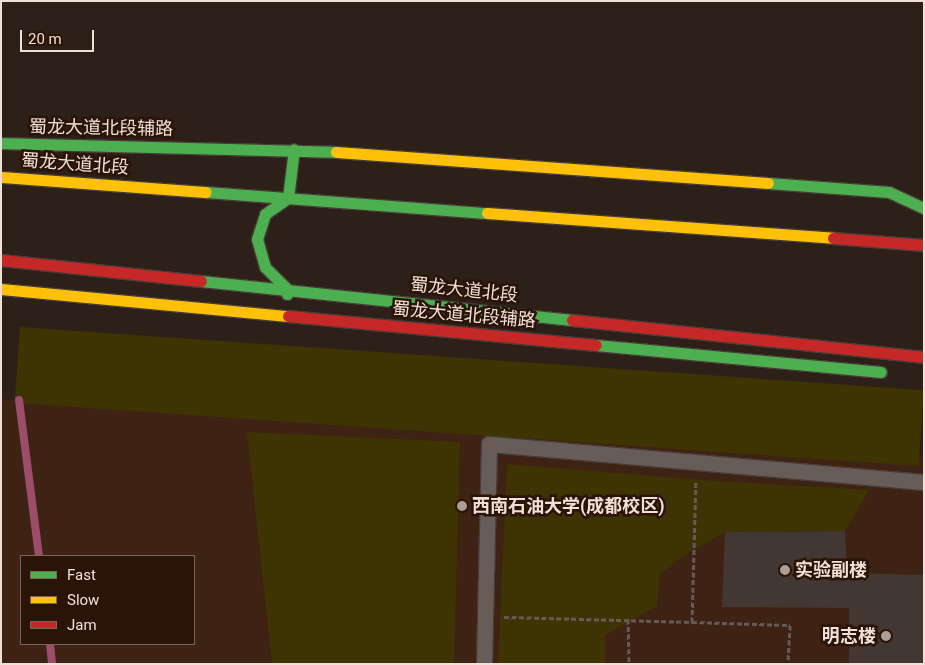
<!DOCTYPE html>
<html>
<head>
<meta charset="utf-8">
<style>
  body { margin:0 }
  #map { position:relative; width:925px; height:665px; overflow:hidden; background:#2d2018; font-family:Roboto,"Noto Sans SC",sans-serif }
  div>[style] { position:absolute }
  .built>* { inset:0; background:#3e2213 }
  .green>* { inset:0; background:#3e3303; transform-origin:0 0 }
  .stream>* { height:8px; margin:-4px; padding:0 4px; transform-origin:4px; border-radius:4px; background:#9c4d6a }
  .building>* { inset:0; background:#423733 }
  .path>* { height:3px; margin-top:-1.5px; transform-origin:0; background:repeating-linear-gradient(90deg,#645b56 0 5px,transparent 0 7.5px) }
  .roads { filter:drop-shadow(1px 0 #483d38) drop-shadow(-1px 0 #483d38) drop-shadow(0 1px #483d38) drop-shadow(0 -1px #483d38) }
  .lane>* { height:15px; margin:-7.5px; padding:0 7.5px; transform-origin:7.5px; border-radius:7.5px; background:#675c57 }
  .fast>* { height:11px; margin:-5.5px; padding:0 5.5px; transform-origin:5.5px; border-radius:5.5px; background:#4caf50 }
  .slow>* { height:11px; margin:-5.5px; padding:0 5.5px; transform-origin:5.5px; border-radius:5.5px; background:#ffc107 }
  .jam>* { height:11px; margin:-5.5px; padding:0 5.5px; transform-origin:5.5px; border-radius:5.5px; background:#c62828 }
  .dots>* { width:14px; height:14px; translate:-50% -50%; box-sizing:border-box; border:2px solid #2a1307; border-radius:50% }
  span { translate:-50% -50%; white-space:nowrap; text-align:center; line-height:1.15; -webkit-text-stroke:5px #2a1307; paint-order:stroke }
  .street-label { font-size:18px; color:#f1e0d8 }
  .poi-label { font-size:18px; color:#f1e0d8; font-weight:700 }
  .left { translate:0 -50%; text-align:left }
  .right { translate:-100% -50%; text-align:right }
  .frame { position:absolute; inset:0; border:2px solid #f1e0d8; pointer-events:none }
  .legend { position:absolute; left:20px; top:555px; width:175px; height:90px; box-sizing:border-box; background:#2a1307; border:1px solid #7a655b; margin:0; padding:6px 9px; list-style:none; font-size:15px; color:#f1e0d8 }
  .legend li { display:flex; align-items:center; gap:10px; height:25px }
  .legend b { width:25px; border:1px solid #7a655b }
  .scale { position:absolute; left:20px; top:30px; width:74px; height:22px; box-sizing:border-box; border:2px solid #f1e0d8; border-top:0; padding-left:6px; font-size:15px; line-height:18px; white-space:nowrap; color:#f1e0d8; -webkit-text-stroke:4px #2a1307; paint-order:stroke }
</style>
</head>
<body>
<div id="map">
  <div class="built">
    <i style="clip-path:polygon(evenodd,1px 399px,924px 456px,924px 664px,1px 664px,1px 399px,21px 556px,194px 556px,194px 644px,21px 644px,21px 556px)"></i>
  </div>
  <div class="green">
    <i style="left:20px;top:327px;width:906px;height:76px;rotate:4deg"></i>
    <i style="clip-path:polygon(247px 432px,460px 442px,454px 664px,272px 664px)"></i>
    <i style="clip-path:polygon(507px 464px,715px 481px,869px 490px,845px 531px,725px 532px,683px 556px,660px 574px,657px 606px,605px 635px,605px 664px,498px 664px)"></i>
  </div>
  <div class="stream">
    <i style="left:19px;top:400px;width:157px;rotate:82.7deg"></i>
    <i style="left:50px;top:644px;width:20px;rotate:84deg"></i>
  </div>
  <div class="building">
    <i style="clip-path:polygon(845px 531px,847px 573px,924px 575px,924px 664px,849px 664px,849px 608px,722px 607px,725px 532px)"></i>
  </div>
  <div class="path">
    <i style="left:504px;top:617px;width:188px;rotate:1.5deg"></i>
    <i style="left:692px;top:622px;width:141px;rotate:-88.4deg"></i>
    <i style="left:628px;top:619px;width:45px;rotate:88.7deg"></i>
    <i style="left:692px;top:622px;width:98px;rotate:1.8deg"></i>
    <i style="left:790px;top:625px;width:39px;rotate:93deg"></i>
  </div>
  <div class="roads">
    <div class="lane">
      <i style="left:484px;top:664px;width:220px;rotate:-88.7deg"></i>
      <i style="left:489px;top:444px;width:437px;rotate:5deg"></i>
    </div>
    <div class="fast">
      <i style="left:1px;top:143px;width:335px;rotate:1.5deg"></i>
      <i style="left:768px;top:183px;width:121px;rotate:4.3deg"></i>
      <i style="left:889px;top:192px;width:38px;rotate:25deg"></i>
      <i style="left:205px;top:192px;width:283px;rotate:4.3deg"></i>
      <i style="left:201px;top:281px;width:373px;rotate:6deg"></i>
      <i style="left:287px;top:294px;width:5px;rotate:-90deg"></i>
      <i style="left:287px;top:289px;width:31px;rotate:-135deg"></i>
      <i style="left:265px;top:267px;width:29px;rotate:-106deg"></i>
      <i style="left:257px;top:239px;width:26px;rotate:-72deg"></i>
      <i style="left:265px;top:214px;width:28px;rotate:-35deg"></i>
      <i style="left:288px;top:198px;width:49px;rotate:-83deg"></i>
      <i style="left:596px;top:345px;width:286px;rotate:5.4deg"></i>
    </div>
    <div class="slow">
      <i style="left:336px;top:152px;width:433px;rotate:4.1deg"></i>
      <i style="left:1px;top:177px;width:205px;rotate:4.2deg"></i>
      <i style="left:487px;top:213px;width:347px;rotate:4.1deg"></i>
      <i style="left:1px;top:289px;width:288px;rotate:5.4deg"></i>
    </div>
    <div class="jam">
      <i style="left:833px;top:238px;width:91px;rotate:4.4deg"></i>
      <i style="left:1px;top:260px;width:201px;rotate:6deg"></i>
      <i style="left:288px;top:316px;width:309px;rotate:5.4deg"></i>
      <i style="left:572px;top:320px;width:354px;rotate:6deg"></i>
    </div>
  </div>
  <div class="dots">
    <i style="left:462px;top:506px;background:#ac9d95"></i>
    <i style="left:785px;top:570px;background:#ac9d95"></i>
    <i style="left:886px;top:636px;background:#ac9d95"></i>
  </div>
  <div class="street-label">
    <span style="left:101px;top:128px;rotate:1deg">蜀龙大道北段辅路</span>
    <span style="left:75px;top:164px;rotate:4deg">蜀龙大道北段</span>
    <span style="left:464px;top:290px;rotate:6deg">蜀龙大道北段</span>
    <span style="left:464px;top:315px;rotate:5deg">蜀龙大道北段辅路</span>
  </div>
  <div class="poi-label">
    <span class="left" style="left:472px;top:506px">西南石油大学(成都校区)</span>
    <span class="left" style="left:795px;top:570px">实验副楼</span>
    <span class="right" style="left:876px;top:636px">明志楼</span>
  </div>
  <div class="frame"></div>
  <ul class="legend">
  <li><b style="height:6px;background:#4caf50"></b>Fast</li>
  <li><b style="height:6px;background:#ffc107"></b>Slow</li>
  <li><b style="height:6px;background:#c62828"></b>Jam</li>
  </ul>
  <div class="scale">20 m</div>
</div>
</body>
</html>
